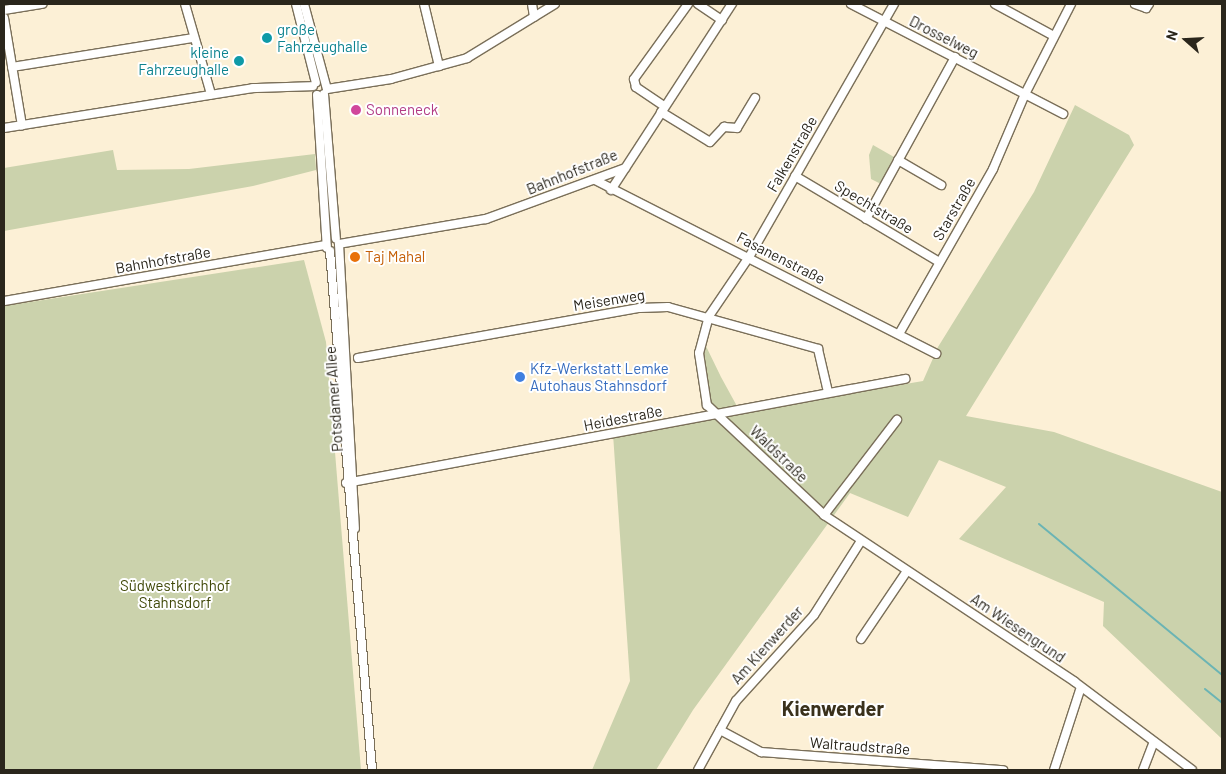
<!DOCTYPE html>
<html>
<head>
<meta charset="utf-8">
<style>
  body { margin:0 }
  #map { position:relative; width:1226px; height:774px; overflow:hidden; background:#fcf0d6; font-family:Barlow,sans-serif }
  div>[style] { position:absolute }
  .green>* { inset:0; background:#cbd2ac }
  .stream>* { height:2px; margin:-1px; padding:0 1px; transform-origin:1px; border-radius:1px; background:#6bb4b4 }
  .roads { filter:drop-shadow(1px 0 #7a6f59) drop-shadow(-1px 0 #7a6f59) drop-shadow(0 1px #7a6f59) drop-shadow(0 -1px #7a6f59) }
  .minor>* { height:8px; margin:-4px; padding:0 4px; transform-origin:4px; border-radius:4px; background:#fff }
  .dots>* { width:14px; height:14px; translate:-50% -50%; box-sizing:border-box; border:2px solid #fff; border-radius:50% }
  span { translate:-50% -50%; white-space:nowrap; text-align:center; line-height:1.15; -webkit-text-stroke:4px #fff; paint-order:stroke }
  .culture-label { font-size:15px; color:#0d838f }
  .left { translate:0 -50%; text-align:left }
  .right { translate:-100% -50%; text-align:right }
  .street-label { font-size:15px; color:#2a261c }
  .hotel-label { font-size:15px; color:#b23c85 }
  .food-label { font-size:15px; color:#c56008 }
  .shop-label { font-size:15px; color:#366cbe }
  .park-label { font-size:15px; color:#3f4706 }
  .district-label { font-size:20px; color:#3a311c; font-weight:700 }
  .frame { position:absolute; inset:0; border:5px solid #2a261c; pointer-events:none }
  .north { position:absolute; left:1161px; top:15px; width:50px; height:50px; -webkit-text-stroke:4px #fff; paint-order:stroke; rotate:289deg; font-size:14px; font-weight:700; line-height:20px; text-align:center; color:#2a261c }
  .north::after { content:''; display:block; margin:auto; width:18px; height:22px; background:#2a261c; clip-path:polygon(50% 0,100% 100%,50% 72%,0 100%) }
</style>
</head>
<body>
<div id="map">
  <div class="green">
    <i style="clip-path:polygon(1075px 105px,1129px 135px,1134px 145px,966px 416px,1054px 432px,1222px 492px,1222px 739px,1103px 626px,1104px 602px,959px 539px,1006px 487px,939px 460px,908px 517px,850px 493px,693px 710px,656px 770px,592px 770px,630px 681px,613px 434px,923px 381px,938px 347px,1034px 192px)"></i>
    <i style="clip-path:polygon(873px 145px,894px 157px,881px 184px,871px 179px,869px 155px)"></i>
    <i style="clip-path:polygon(113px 150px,117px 170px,189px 169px,315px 154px,316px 170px,253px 186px,4px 231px,4px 168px)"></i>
    <i style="clip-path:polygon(304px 260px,326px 342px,361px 770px,4px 770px,4px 306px)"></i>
    <i style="clip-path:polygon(703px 340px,721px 377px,738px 408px,722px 411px,707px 400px,700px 363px)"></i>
  </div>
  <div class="stream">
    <i style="left:1039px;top:524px;width:237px;rotate:39.5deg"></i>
    <i style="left:1205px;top:689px;width:22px;rotate:39deg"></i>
  </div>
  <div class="roads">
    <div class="minor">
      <i style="left:185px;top:4px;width:94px;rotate:73.9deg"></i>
      <i style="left:296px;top:4px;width:81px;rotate:75.8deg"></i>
      <i style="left:304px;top:4px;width:88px;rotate:74.9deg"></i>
      <i style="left:424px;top:4px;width:64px;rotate:76.4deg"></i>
      <i style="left:532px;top:4px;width:13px;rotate:81deg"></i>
      <i style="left:698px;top:4px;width:29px;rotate:34deg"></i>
      <i style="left:851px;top:4px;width:239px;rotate:27.4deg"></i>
      <i style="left:894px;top:4px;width:292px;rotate:119.8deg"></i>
      <i style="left:749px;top:257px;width:71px;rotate:124.1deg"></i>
      <i style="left:709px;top:316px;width:38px;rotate:105deg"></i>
      <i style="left:699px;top:353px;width:53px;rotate:81.3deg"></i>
      <i style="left:707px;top:405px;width:161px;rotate:43.2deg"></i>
      <i style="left:824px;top:515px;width:301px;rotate:33.6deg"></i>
      <i style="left:1075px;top:682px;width:146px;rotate:36.9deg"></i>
      <i style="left:995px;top:4px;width:67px;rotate:28.5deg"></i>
      <i style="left:1135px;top:4px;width:12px;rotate:20deg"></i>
      <i style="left:1146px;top:8px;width:5px;rotate:-53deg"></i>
      <i style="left:4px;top:10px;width:39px;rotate:-9deg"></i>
      <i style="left:4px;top:18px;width:109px;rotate:80.5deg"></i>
      <i style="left:12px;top:67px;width:184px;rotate:-9.1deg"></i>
      <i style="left:327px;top:89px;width:65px;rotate:-8.9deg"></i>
      <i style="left:391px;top:79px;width:79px;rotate:-15.4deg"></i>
      <i style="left:467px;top:58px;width:103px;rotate:-31.5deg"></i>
      <i style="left:324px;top:94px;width:145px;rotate:85.3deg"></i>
      <i style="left:317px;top:95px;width:153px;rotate:86.3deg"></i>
      <i style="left:664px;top:106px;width:34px;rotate:-146deg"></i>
      <i style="left:636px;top:87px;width:8px;rotate:-104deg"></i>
      <i style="left:634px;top:79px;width:92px;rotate:-54.2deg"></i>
      <i style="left:661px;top:112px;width:57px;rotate:31.5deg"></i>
      <i style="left:710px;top:142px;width:21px;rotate:-47deg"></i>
      <i style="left:724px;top:127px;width:13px;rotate:4deg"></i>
      <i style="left:737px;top:128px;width:35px;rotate:-59deg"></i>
      <i style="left:4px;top:128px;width:252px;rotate:-9.1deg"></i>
      <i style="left:253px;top:88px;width:60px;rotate:-1.9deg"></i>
      <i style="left:898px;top:160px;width:50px;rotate:30.2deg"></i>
      <i style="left:795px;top:176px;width:168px;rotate:30.8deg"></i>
      <i style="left:595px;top:180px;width:383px;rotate:27deg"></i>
      <i style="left:611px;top:190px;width:222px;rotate:-57deg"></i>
      <i style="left:866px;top:219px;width:185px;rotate:-61.2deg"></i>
      <i style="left:339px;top:244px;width:285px;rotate:86.8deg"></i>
      <i style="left:339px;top:244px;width:149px;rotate:-9.7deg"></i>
      <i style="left:486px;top:219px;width:148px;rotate:-20.1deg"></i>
      <i style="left:330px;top:251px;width:521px;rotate:85.37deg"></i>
      <i style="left:4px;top:301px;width:327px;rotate:-9.9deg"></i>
      <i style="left:899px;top:334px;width:190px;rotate:-60.3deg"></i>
      <i style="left:993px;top:169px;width:82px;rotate:-66.9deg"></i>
      <i style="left:1025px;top:94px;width:101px;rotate:-62.9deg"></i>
      <i style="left:358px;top:358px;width:286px;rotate:-10.1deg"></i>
      <i style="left:640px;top:308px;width:28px;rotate:-2deg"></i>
      <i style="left:668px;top:307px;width:156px;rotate:15.6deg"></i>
      <i style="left:818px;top:349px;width:44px;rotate:76.9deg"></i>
      <i style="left:346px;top:483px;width:569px;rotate:-10.54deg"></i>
      <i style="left:824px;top:515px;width:120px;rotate:-52.5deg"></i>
      <i style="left:861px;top:639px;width:82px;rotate:-55.9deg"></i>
      <i style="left:720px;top:730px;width:47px;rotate:28.2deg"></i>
      <i style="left:761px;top:752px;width:243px;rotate:4.3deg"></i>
      <i style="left:698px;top:770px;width:79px;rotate:-61.2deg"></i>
      <i style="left:736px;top:701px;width:116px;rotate:-47.8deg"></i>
      <i style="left:814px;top:615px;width:88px;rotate:-57.6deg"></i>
      <i style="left:1054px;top:770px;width:87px;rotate:-72deg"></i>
      <i style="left:1143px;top:770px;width:30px;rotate:-69deg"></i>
    </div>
  </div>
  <div class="dots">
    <i style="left:267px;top:38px;background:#0f9aa8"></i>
    <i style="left:239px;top:61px;background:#0f9aa8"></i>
    <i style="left:356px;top:110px;background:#d1479c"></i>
    <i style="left:355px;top:257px;background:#e8710a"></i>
    <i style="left:520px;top:377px;background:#3f7fe0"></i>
  </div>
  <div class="culture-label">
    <span class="left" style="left:277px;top:38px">große<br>Fahrzeughalle</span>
    <span class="right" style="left:229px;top:61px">kleine<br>Fahrzeughalle</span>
  </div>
  <div class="street-label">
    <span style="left:944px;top:37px;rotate:27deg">Drosselweg</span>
    <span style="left:792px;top:154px;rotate:-60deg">Falkenstraße</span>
    <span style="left:572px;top:172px;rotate:-22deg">Bahnhofstraße</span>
    <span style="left:874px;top:207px;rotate:31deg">Spechtstraße</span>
    <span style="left:954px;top:209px;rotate:-60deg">Starstraße</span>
    <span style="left:781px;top:258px;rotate:27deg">Fasanenstraße</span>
    <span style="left:163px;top:260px;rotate:-10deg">Bahnhofstraße</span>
    <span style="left:609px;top:300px;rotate:-9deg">Meisenweg</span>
    <span style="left:334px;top:399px;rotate:-94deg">Potsdamer Allee</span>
    <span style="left:623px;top:418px;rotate:-11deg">Heidestraße</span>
    <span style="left:779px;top:454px;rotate:44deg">Waldstraße</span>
    <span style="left:1018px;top:628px;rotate:34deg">Am Wiesengrund</span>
    <span style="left:767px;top:645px;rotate:-48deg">Am Kienwerder</span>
    <span style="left:860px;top:746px;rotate:4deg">Waltraudstraße</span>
  </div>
  <div class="hotel-label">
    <span class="left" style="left:366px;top:110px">Sonneneck</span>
  </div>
  <div class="food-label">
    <span class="left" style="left:365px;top:257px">Taj Mahal</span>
  </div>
  <div class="shop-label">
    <span class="left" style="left:530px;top:377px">Kfz-Werkstatt Lemke<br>Autohaus Stahnsdorf</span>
  </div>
  <div class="park-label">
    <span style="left:175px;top:594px">Südwestkirchhof<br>Stahnsdorf</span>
  </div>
  <div class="district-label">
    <span style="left:833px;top:708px">Kienwerder</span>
  </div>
  <div class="frame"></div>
  <div class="north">N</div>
</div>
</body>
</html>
